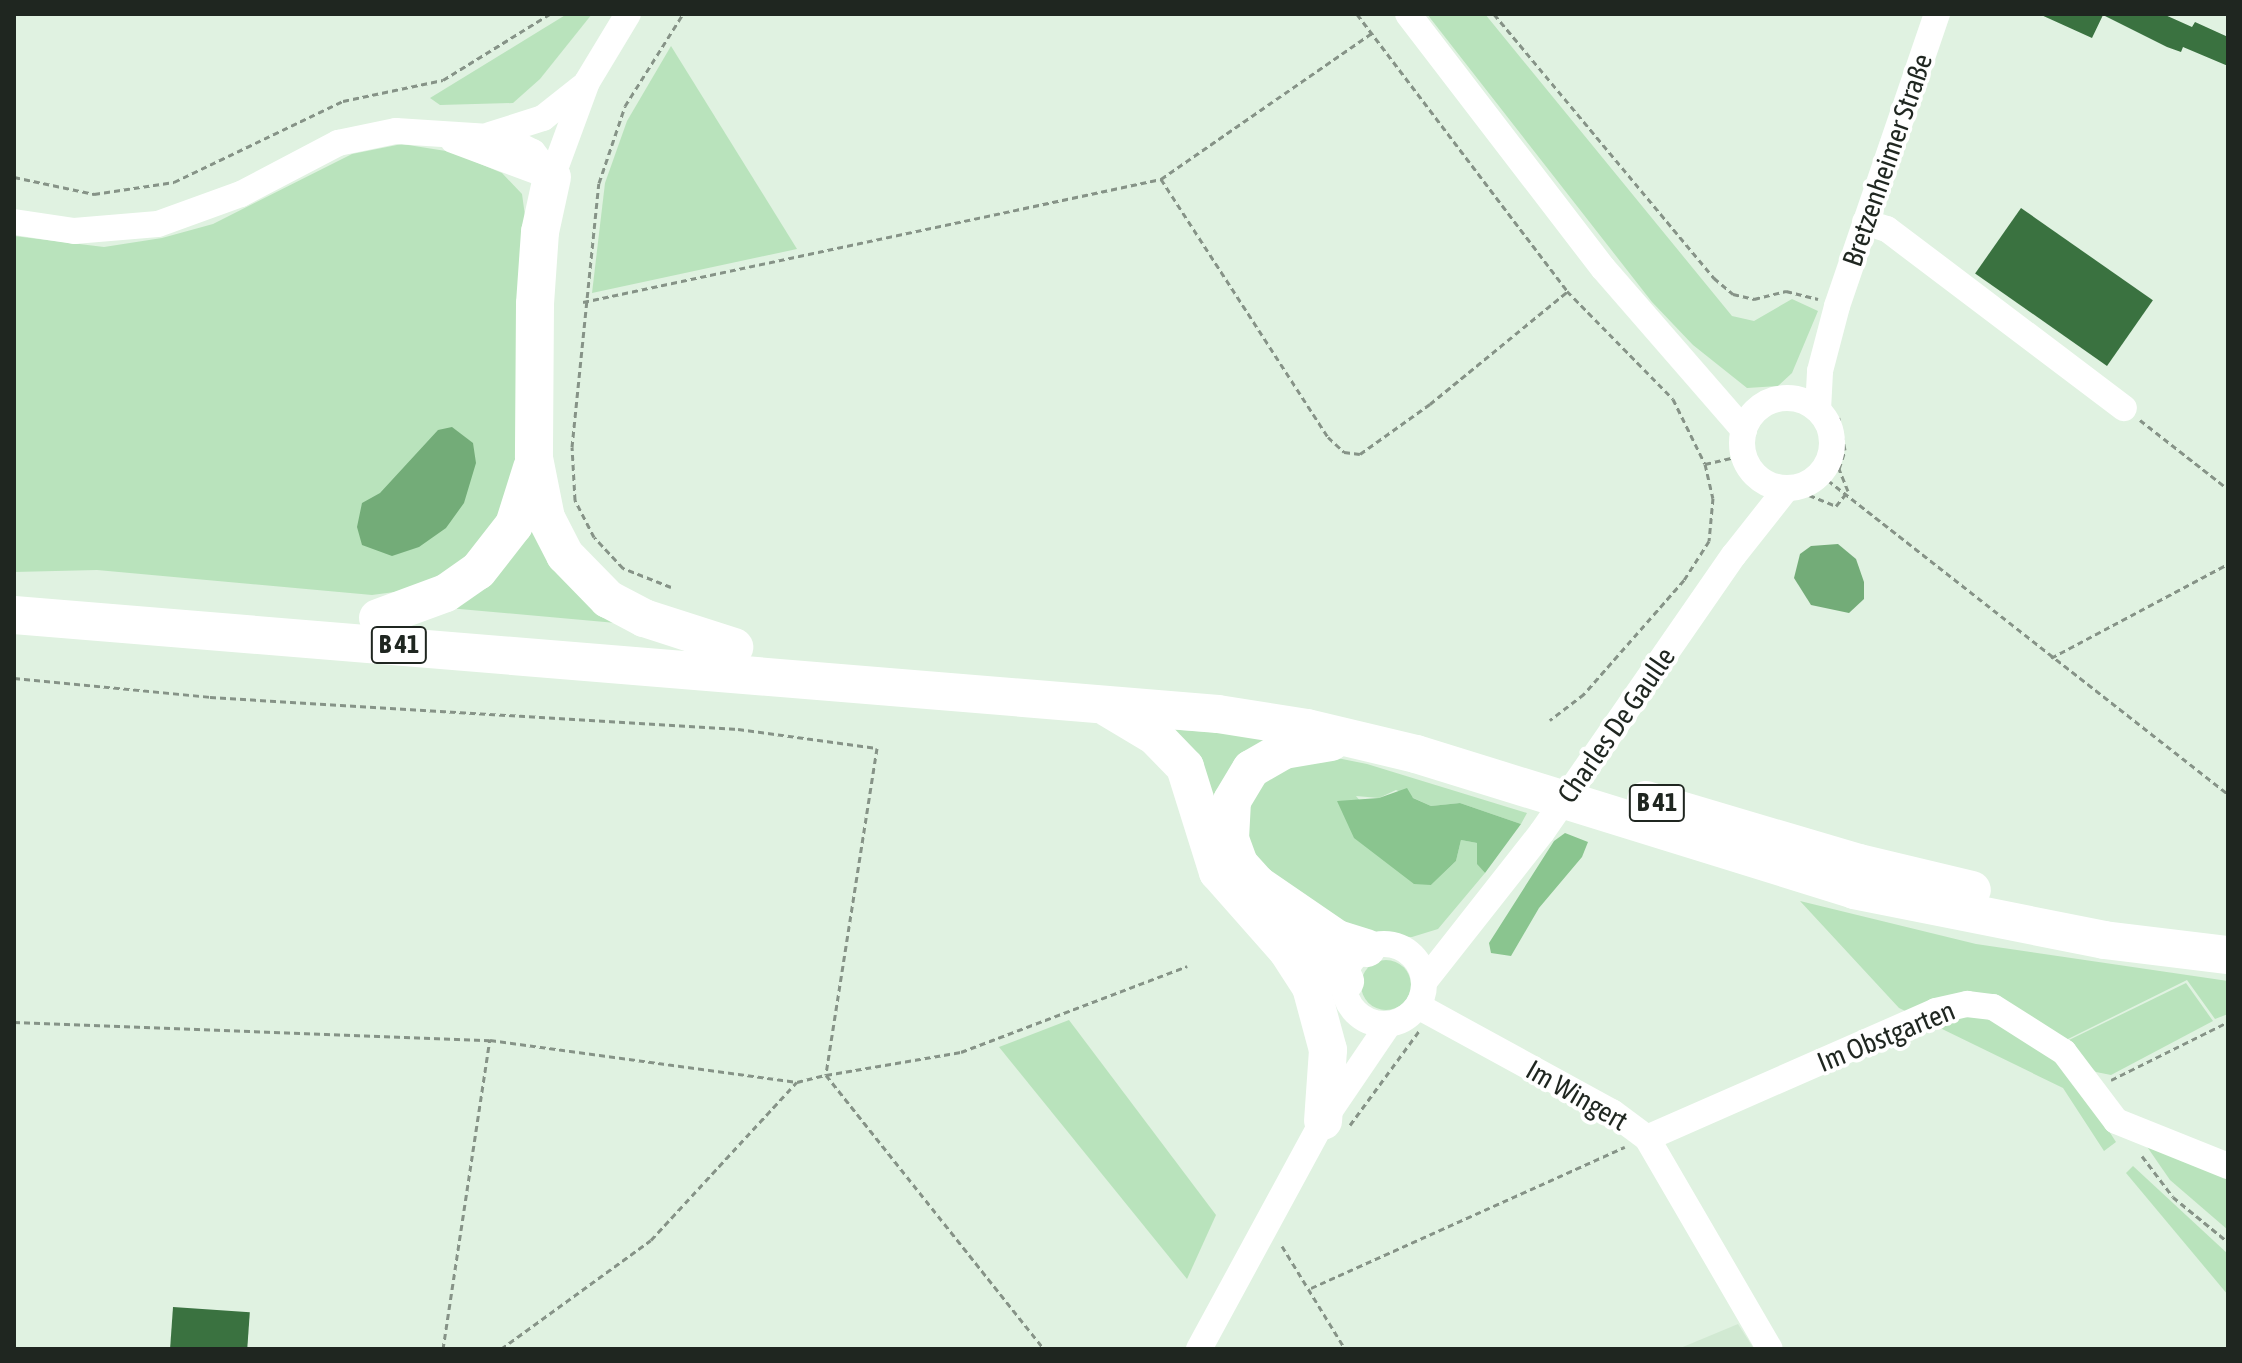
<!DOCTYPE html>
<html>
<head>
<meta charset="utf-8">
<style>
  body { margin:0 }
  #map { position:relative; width:2242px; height:1363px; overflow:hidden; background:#e0f2e1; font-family:"Asap Condensed",sans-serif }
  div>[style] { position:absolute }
  .built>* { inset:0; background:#d1e9d2 }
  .green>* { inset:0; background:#b9e3bc }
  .round { border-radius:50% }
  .forest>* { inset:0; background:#8ac58f }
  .water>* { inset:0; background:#73ac78 }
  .building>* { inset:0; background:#3a7240; transform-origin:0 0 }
  .path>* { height:3px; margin-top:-1.5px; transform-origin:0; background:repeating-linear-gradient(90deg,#869387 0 6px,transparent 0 10px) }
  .minor>* { height:26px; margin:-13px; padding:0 13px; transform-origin:13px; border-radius:13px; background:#fff }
  .minor>.ring { margin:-13px; padding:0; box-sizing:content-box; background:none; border:26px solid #fff; border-radius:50% }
  .highway>* { height:38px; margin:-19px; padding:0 19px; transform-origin:19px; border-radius:19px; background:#fff }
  span { translate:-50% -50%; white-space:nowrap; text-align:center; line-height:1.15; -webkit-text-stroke:8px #fff; paint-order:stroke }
  .shield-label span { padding:2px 6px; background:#fff; border:2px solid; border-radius:6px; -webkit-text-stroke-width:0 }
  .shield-label { font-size:26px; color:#1f2620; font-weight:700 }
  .street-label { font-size:28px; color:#1f2620 }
  .frame { position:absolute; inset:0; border:16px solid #1f2620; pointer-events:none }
</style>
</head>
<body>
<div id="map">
  <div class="built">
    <i style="clip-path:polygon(1738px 1324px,1754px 1349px,1678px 1349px)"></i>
  </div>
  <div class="green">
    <i style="clip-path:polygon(567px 14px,592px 14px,540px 79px,513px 103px,440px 105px,430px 98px)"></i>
    <i style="clip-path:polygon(1427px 14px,1485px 14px,1732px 316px,1754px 321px,1792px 299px,1818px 311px,1792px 373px,1778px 386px,1747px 388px,1693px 345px,1652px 302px)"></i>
    <i style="clip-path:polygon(671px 46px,797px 249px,592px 293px,605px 183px,627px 121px)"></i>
    <i style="clip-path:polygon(402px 144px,452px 152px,502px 173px,522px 194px,527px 230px,523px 404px,509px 518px,432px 587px,372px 595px,97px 570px,14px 572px,14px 236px,104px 247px,162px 238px,213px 224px,352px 154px)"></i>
    <i style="clip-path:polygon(532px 519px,627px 624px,437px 607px)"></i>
    <i style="clip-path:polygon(1166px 729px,1280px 737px,1219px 810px)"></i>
    <i style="clip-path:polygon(1332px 757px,1367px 764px,1527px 813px,1521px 824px,1460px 803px,1431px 806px,1396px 790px,1379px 798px,1356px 796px,1431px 885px,1456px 861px,1461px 840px,1477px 843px,1477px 863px,1485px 873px,1438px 929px,1412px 937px,1360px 936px,1249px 859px,1246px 796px,1277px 764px)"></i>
    <i style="clip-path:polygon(1800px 901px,1976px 944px,2228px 981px,2228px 1014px,2215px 1019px,2187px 980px,2068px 1039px,2063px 1060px,2116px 1142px,2104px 1151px,2063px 1088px,1899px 1008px)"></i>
    <i class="round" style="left:1361px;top:960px;width:50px;height:50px"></i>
    <i style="clip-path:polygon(2186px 983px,2213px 1021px,2111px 1075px,2096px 1072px,2068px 1049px,2069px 1040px)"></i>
    <i style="clip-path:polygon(1069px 1020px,1216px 1215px,1187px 1279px,999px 1047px)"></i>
    <i style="clip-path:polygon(2141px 1138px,2228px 1172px,2228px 1230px,2170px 1180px)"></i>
    <i style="clip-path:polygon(2133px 1166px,2228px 1254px,2228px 1295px,2126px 1173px)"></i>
  </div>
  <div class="forest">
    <i style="clip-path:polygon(1407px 788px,1413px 798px,1431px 806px,1460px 803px,1521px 824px,1485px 873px,1477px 864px,1477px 843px,1461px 840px,1456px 861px,1431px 885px,1414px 884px,1354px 838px,1337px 801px,1379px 798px)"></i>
    <i style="clip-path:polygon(1565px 833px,1588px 842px,1582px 857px,1539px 908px,1511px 956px,1491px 953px,1489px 943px,1554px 841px)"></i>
  </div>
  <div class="water">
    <i style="clip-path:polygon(452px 427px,473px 443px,476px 463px,464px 503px,446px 528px,419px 547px,392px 556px,362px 545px,357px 527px,362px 503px,380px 493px,438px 430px)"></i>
    <i style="clip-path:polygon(1838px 544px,1856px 559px,1864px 582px,1864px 599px,1849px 613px,1811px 605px,1794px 578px,1800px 554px,1811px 546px)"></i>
  </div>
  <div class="building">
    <i style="clip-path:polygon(2039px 14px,2163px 14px,2192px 27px,2195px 22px,2228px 37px,2228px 66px,2183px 47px,2181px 52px,2167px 47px,2103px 15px,2092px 38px)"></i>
    <i style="left:2021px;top:208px;width:161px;height:80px;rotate:35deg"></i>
    <i style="left:173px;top:1307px;width:77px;height:40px;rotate:4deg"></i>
  </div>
  <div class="path">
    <i style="left:1357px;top:14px;width:348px;rotate:52.8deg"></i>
    <i style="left:1567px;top:291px;width:151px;rotate:45.5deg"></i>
    <i style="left:1673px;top:399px;width:72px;rotate:63.8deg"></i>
    <i style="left:1705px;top:464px;width:35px;rotate:77deg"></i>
    <i style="left:1713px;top:498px;width:43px;rotate:95.3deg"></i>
    <i style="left:1709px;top:541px;width:46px;rotate:122.7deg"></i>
    <i style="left:1684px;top:580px;width:152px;rotate:131.3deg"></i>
    <i style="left:1584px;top:694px;width:43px;rotate:142.6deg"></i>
    <i style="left:1494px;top:14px;width:344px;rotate:50.2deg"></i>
    <i style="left:1714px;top:278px;width:25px;rotate:40deg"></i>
    <i style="left:1733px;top:294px;width:22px;rotate:13deg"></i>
    <i style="left:1754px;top:299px;width:33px;rotate:-14deg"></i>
    <i style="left:1786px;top:291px;width:33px;rotate:14deg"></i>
    <i style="left:14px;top:177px;width:82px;rotate:12deg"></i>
    <i style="left:94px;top:194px;width:81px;rotate:-8.5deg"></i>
    <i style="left:174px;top:182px;width:187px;rotate:-25.6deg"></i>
    <i style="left:343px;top:101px;width:102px;rotate:-11.9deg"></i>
    <i style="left:443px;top:80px;width:126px;rotate:-31.7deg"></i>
    <i style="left:1161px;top:179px;width:307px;rotate:57.1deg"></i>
    <i style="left:1328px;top:437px;width:22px;rotate:43deg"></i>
    <i style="left:1344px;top:452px;width:16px;rotate:7deg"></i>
    <i style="left:1360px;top:454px;width:86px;rotate:-35.5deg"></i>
    <i style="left:1430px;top:404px;width:177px;rotate:-39.3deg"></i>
    <i style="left:583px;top:302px;width:591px;rotate:-12.01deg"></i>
    <i style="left:1161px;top:179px;width:257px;rotate:-34.7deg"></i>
    <i style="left:2140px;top:420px;width:112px;rotate:38.1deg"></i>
    <i style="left:1705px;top:464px;width:40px;rotate:-13deg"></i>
    <i style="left:1820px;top:474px;width:519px;rotate:38.11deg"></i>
    <i style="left:1809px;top:495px;width:29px;rotate:22deg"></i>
    <i style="left:1836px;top:506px;width:19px;rotate:-51deg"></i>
    <i style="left:1848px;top:491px;width:24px;rotate:-112deg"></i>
    <i style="left:1839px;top:469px;width:20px;rotate:-72deg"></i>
    <i style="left:1845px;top:450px;width:33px;rotate:-101deg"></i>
    <i style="left:671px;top:587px;width:52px;rotate:-158.4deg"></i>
    <i style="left:623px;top:568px;width:42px;rotate:-133.1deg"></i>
    <i style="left:594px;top:537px;width:42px;rotate:-117.2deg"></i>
    <i style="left:575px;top:500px;width:53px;rotate:-93.2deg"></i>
    <i style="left:572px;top:447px;width:265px;rotate:-84.2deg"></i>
    <i style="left:599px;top:183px;width:81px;rotate:-71.3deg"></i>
    <i style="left:625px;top:106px;width:109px;rotate:-57.8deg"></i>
    <i style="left:2051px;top:658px;width:200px;rotate:-28deg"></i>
    <i style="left:14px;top:678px;width:197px;rotate:5.5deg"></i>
    <i style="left:210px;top:697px;width:529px;rotate:3.47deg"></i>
    <i style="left:738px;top:729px;width:140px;rotate:7.8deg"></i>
    <i style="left:877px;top:748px;width:331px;rotate:98.9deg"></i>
    <i style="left:826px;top:1075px;width:137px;rotate:-9.7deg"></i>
    <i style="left:961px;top:1052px;width:242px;rotate:-20.8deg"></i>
    <i style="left:14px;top:1022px;width:476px;rotate:2.2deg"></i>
    <i style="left:490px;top:1040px;width:310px;rotate:7.8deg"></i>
    <i style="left:2111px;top:1080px;width:131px;rotate:-26.4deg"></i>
    <i style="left:1350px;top:1125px;width:117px;rotate:-53.7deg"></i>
    <i style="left:2142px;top:1156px;width:51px;rotate:52.9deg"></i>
    <i style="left:2173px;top:1197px;width:71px;rotate:39.3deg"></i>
    <i style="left:1282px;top:1246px;width:121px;rotate:58.5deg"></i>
    <i style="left:1311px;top:1288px;width:344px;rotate:-24.2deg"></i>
    <i style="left:443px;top:1349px;width:313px;rotate:-81.4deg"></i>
    <i style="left:501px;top:1349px;width:185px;rotate:-36deg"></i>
    <i style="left:651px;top:1240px;width:215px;rotate:-47.3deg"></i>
    <i style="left:797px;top:1082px;width:30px;rotate:-14deg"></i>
    <i style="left:826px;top:1075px;width:350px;rotate:51.5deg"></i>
  </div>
  <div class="minor">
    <i style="left:1408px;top:14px;width:320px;rotate:52.5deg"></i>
    <i style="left:1603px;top:268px;width:215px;rotate:49deg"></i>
    <i style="left:490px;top:135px;width:56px;rotate:-17.8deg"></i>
    <i style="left:543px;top:118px;width:50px;rotate:-38.5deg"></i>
    <i style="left:453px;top:140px;width:106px;rotate:20.5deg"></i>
    <i style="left:552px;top:177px;width:101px;rotate:-69.8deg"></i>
    <i style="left:587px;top:82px;width:79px;rotate:-58.9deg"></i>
    <i style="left:14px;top:222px;width:61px;rotate:8.5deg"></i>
    <i style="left:74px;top:231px;width:84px;rotate:-4.8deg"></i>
    <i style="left:158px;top:224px;width:88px;rotate:-19.9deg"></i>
    <i style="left:241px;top:194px;width:110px;rotate:-27.7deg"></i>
    <i style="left:338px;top:143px;width:59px;rotate:-11.7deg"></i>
    <i style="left:396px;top:131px;width:109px;rotate:3.7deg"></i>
    <i style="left:505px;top:138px;width:31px;rotate:27deg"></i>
    <i style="left:533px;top:152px;width:31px;rotate:53deg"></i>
    <i style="left:1865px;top:222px;width:23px;rotate:18deg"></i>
    <i style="left:1887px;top:229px;width:297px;rotate:37.1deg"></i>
    <i class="ring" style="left:1742px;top:398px;width:64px;height:64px"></i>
    <i style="left:1818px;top:410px;width:39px;rotate:-87deg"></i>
    <i style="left:1820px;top:371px;width:67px;rotate:-75.3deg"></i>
    <i style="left:1837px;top:306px;width:309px;rotate:-71.1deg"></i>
    <i class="ring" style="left:1344px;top:944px;width:54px;height:54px"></i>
    <i style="left:1424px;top:982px;width:191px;rotate:-51.8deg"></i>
    <i style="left:1542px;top:832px;width:337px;rotate:-55.3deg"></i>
    <i style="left:1734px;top:555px;width:85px;rotate:-51.7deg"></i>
    <i style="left:1418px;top:1006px;width:221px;rotate:28.7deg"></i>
    <i style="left:1612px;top:1112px;width:44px;rotate:36.6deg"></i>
    <i style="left:1647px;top:1138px;width:244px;rotate:59.8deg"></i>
    <i style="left:1647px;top:1138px;width:316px;rotate:-23.7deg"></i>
    <i style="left:1936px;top:1011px;width:32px;rotate:-13deg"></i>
    <i style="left:1967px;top:1004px;width:26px;rotate:7deg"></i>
    <i style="left:1993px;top:1007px;width:84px;rotate:32.4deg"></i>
    <i style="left:2064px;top:1052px;width:86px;rotate:53deg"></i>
    <i style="left:2116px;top:1121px;width:121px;rotate:21.9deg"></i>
    <i style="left:1199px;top:1349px;width:260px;rotate:-61.5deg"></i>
    <i style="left:1323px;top:1121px;width:117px;rotate:-55.8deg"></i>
  </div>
  <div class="highway">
    <i style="left:552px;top:177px;width:56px;rotate:102.3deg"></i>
    <i style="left:540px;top:232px;width:72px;rotate:94deg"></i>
    <i style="left:535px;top:304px;width:154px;rotate:90.4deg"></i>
    <i style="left:534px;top:458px;width:61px;rotate:78.7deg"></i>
    <i style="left:546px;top:518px;width:42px;rotate:62.8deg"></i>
    <i style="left:565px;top:555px;width:62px;rotate:45.7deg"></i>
    <i style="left:608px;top:599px;width:41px;rotate:27.8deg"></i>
    <i style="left:644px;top:618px;width:95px;rotate:17.9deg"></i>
    <i style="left:14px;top:615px;width:1208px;rotate:4.7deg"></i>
    <i style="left:1218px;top:714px;width:90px;rotate:8.9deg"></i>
    <i style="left:1307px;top:728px;width:112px;rotate:13.4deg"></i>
    <i style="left:1416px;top:754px;width:459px;rotate:17.2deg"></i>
    <i style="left:1854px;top:890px;width:255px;rotate:11.3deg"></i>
    <i style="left:2104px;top:940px;width:125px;rotate:6.9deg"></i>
    <i style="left:378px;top:618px;width:72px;rotate:-20.2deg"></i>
    <i style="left:446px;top:593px;width:39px;rotate:-35deg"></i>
    <i style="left:478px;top:571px;width:58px;rotate:-52deg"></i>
    <i style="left:514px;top:525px;width:60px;rotate:-72.5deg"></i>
    <i style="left:1108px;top:708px;width:55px;rotate:30.8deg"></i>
    <i style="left:1155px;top:736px;width:43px;rotate:45.9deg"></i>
    <i style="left:1185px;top:767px;width:110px;rotate:72.6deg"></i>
    <i style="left:1218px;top:872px;width:104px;rotate:48.5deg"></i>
    <i style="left:1287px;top:950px;width:44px;rotate:57deg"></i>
    <i style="left:1311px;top:987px;width:65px;rotate:74.9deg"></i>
    <i style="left:1328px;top:1050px;width:71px;rotate:94deg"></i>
    <i style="left:1331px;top:742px;width:48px;rotate:170.3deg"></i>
    <i style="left:1284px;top:750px;width:38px;rotate:150deg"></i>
    <i style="left:1251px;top:769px;width:37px;rotate:121deg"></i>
    <i style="left:1232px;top:801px;width:38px;rotate:93deg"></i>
    <i style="left:1230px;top:839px;width:27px;rotate:70deg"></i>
    <i style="left:1239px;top:864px;width:27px;rotate:48deg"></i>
    <i style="left:1257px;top:884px;width:97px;rotate:34.5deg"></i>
    <i style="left:1337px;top:939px;width:31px;rotate:17deg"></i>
    <i style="left:1646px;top:800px;width:222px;rotate:16.5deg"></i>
    <i style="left:1859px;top:863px;width:116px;rotate:13.4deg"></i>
    <i style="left:1301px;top:938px;width:40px;rotate:34.9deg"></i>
    <i style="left:1334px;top:961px;width:23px;rotate:61deg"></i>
  </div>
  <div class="shield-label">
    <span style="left:399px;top:645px">B 41</span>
    <span style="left:1657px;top:803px">B 41</span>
  </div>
  <div class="street-label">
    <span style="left:1887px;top:160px;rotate:-71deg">Bretzenheimer Straße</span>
    <span style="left:1616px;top:725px;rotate:-55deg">Charles De Gaulle</span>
    <span style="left:1886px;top:1036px;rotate:-22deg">Im Obstgarten</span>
    <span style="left:1577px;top:1095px;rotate:30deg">Im Wingert</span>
  </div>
  <div class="frame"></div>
</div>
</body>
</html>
